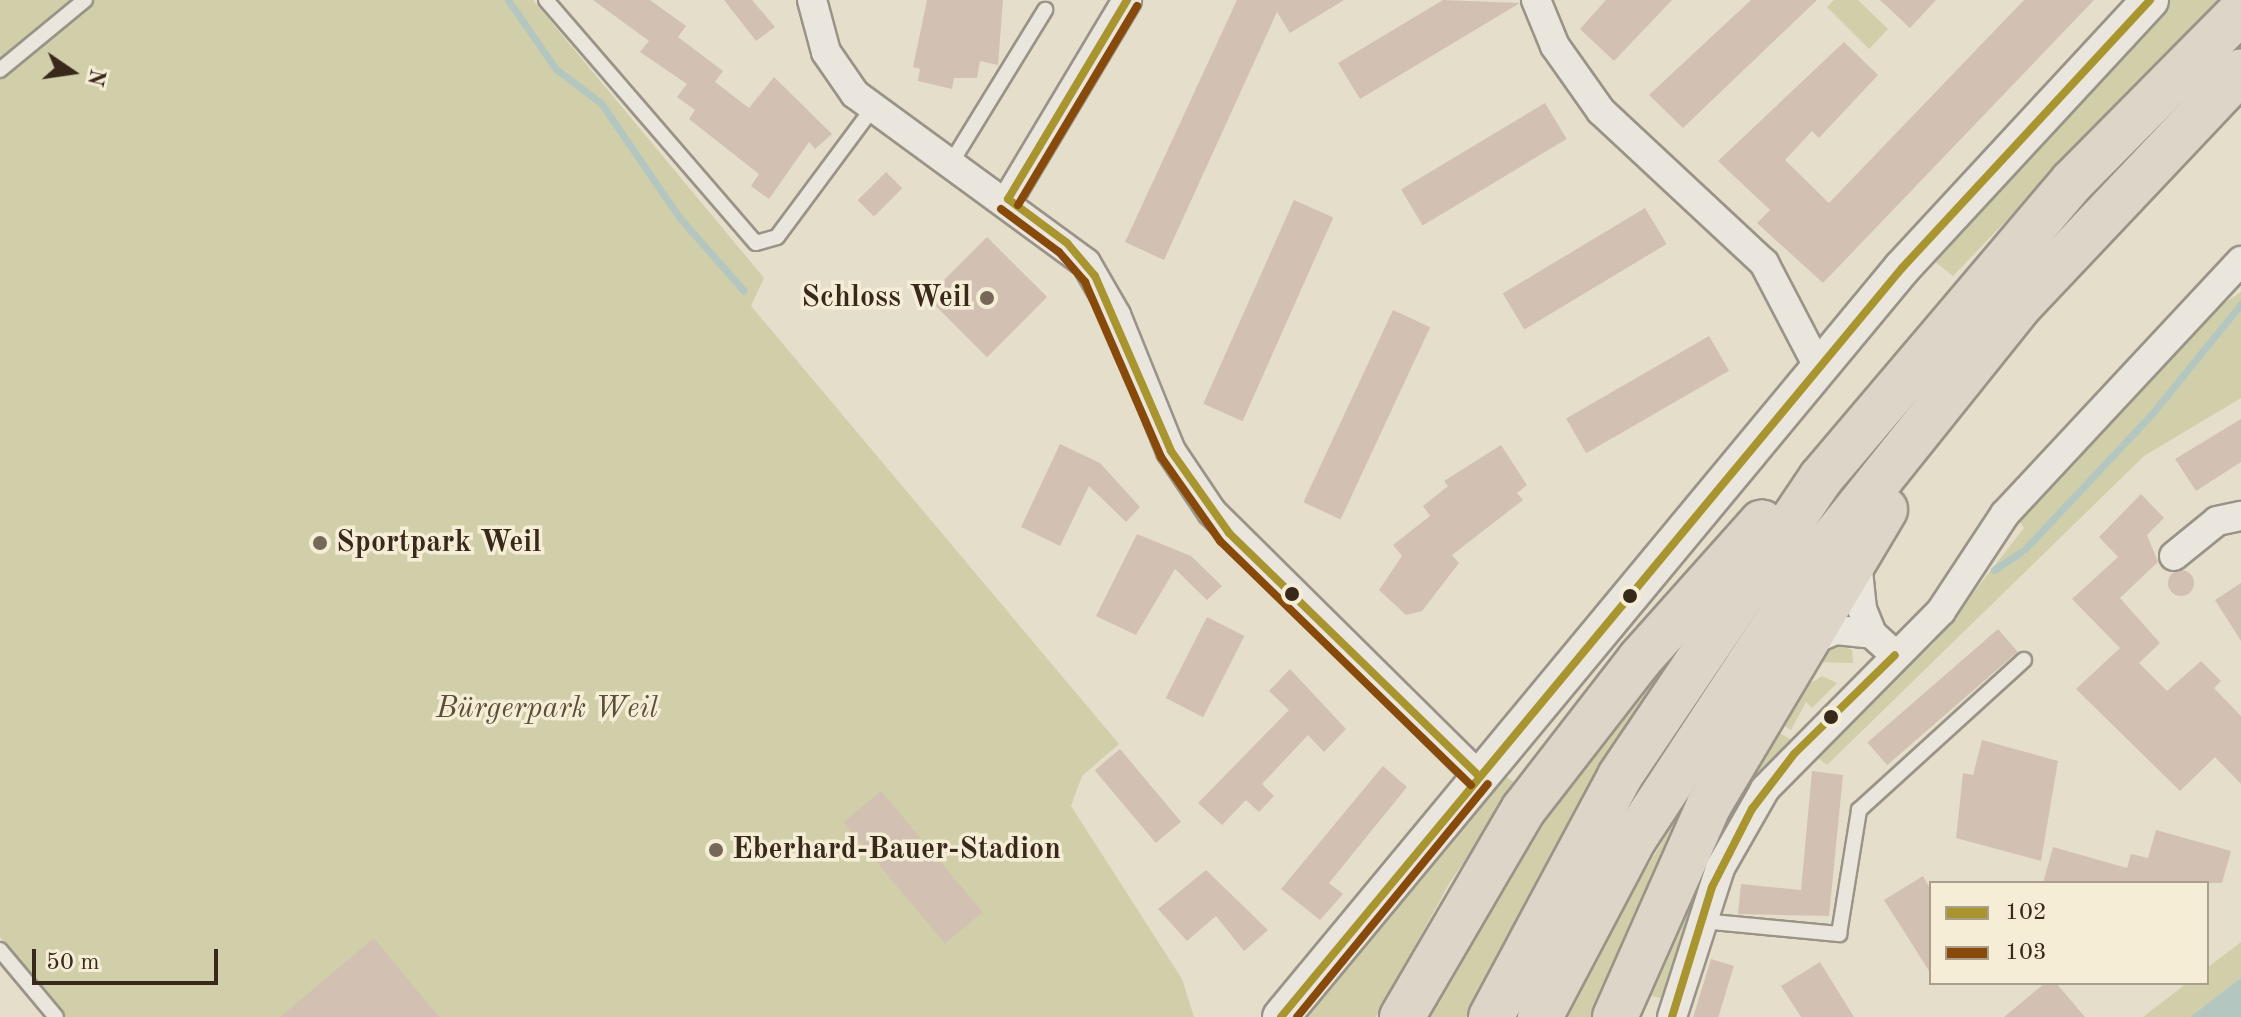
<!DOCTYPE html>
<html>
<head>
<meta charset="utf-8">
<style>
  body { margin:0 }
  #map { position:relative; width:2241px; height:1017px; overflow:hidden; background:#e5decb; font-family:"Old Standard TT",serif }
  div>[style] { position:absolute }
  .green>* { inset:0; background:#d0cfa9 }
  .water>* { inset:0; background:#b3c6c0 }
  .stream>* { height:7px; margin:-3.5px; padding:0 3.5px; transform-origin:3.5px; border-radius:3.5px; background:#b3c6c0 }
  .building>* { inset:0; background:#d2c1b2; transform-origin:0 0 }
  .round { border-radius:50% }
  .roads { filter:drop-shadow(2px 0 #9a9387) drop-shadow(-2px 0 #9a9387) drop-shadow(0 2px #9a9387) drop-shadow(0 -2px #9a9387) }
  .service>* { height:14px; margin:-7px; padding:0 7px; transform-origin:7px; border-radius:7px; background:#eae6dd }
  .minor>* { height:28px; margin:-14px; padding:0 14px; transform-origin:14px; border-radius:14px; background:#eae6dd }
  .tertiary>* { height:36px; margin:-18px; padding:0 18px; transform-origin:18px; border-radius:18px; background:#eae6dd }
  .trunk>* { height:44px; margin:-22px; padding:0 22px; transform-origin:22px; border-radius:22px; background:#ddd6c8 }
  .bus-1>* { height:8px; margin:-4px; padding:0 4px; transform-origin:4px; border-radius:4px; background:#a89530 }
  .bus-2>* { height:8px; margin:-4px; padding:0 4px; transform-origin:4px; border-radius:4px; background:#874a0a }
  .dots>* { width:22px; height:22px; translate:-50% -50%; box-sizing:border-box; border:4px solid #f5edd6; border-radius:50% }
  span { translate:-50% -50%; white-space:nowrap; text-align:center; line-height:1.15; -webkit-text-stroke:7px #f5edd6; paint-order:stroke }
  .poi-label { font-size:30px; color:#39291b; font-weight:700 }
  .right { translate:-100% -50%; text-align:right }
  .left { translate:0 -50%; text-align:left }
  .park-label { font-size:30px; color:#5a4f38; font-style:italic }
  .legend { position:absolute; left:1929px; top:881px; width:280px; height:104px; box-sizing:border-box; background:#f5edd6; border:2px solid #aa9f8b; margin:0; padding:10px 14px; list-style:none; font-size:24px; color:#39291b }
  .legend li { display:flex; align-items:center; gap:16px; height:40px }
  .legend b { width:40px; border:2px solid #aa9f8b }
  .north { position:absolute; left:32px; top:32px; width:80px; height:80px; -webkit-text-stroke:6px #f5edd6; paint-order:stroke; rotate:103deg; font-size:22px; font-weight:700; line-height:32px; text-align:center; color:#39291b }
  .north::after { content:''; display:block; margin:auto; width:28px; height:36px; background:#39291b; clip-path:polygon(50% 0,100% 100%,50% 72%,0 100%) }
  .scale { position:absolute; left:32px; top:949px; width:186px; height:36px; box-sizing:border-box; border:4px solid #39291b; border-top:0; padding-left:10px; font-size:24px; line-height:28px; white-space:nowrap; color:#39291b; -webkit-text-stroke:6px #f5edd6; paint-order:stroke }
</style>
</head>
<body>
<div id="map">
  <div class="green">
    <i style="clip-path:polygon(0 0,75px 0,0 62px)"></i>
    <i style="clip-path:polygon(93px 0,533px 0,764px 278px,751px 306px,1119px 744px,1082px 776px,1071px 806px,1182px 979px,1194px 1017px,66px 1017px,0 937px,0 77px)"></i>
    <i style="clip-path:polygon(1834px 0,1858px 0,1888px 29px,1869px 49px,1827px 7px)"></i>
    <i style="clip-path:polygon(2170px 0,2218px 0,1953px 276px,1929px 257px)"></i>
    <i style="clip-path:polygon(2241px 292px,2241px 398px,2144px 456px,1827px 765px,1814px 755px,1934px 643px,2024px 528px,2017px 518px,2208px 314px)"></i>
    <i style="clip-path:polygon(1710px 600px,1576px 807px,1466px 1017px,1418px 1017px,1487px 888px)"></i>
    <i style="clip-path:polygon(1832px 642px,1852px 650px,1853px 663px,1816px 662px)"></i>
    <i style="clip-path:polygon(1822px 676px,1837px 683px,1812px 708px,1806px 702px,1791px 730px,1780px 723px,1804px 687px)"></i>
    <i style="clip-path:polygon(1776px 731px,1792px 740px,1760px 779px,1665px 999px,1647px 995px,1716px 839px)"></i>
    <i style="clip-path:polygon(1499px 771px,1517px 785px,1450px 882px,1376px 1017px,1306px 1017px)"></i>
    <i style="clip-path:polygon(1696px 785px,1602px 1017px,1568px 1017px,1630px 896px)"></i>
    <i style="clip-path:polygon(2241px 942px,2241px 978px,2190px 1017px,2143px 1017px,2187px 983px,2207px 983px,2207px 968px)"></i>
  </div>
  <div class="water">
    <i style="clip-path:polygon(2241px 978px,2241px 1017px,2190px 1017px)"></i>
  </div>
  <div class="stream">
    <i style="left:508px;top:0;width:84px;rotate:55.2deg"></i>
    <i style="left:556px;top:69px;width:56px;rotate:37.1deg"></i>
    <i style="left:601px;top:103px;width:138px;rotate:55.6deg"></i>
    <i style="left:679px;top:217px;width:98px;rotate:48.7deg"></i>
    <i style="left:2025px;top:549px;width:184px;rotate:-46.8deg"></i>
    <i style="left:2151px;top:415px;width:143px;rotate:-51deg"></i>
    <i style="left:1994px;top:570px;width:32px;rotate:-34deg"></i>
  </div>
  <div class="building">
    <i style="clip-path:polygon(593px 0,650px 0,686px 26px,678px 37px,723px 71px,715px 82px,749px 108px,774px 77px,832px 134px,815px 149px,809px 142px,769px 199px,751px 186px,759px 174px,689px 119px,695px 110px,677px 97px,687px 84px,640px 52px,649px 41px)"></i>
    <i style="clip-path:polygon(724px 0,752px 0,775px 27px,756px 41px)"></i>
    <i style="clip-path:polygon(927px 0,1003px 0,998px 65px,980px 61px,977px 78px,954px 78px,952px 89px,918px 81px,920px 69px,913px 67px)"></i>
    <i style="clip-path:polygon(1237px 0,1344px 0,1290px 33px,1277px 12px,1164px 260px,1125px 242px)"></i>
    <i style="clip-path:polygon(1443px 0,1520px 3px,1360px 99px,1338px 63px)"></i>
    <i style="clip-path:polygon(1606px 0,1672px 0,1614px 61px,1580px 29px)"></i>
    <i style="clip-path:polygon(1751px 0,1817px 0,1683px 128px,1649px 95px)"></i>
    <i style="clip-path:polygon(1880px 0,1936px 0,1910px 28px)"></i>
    <i style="clip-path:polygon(2024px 0,2094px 0,1823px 283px,1757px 223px,1770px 210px,1718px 161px,1844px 42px,1878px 75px,1819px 138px,1812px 131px,1785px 160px,1829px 203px)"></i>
    <i style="left:1545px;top:103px;width:42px;height:168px;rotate:59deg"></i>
    <i style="left:886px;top:172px;width:23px;height:40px;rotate:45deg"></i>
    <i style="left:1294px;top:200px;width:43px;height:223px;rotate:24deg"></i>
    <i style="left:1645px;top:208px;width:42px;height:166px;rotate:59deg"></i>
    <i style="left:987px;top:237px;width:85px;height:85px;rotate:45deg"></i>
    <i style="left:1393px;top:310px;width:41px;height:212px;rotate:25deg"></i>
    <i style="left:1709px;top:336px;width:40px;height:165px;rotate:60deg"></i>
    <i style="clip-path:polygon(2241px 419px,2241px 462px,2196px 491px,2175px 459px)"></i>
    <i style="clip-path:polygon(1060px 444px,1100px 463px,1140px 507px,1126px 522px,1089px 486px,1060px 546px,1021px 527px)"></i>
    <i style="clip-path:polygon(1501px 445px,1527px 485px,1517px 493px,1523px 500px,1452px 555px,1459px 563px,1422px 611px,1406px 615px,1379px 590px,1402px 556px,1393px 545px,1430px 516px,1423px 506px,1448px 486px,1444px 481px)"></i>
    <i style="clip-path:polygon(2141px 494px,2164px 518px,2147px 535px,2158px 562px,2120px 598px,2160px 643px,2139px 663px,2167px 691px,2201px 661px,2221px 681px,2214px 688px,2241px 716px,2241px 784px,2215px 757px,2180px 791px,2076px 689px,2120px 648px,2072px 599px,2118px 557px,2099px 537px)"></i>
    <i style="clip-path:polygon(1137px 534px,1191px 556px,1222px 586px,1207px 600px,1175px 569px,1136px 635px,1096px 616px)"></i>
    <i class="round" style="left:2168px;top:570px;width:26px;height:26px"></i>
    <i style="clip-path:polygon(2241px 583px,2241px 641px,2215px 600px)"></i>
    <i style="left:1207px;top:617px;width:42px;height:91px;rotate:27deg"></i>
    <i style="left:1998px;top:629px;width:30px;height:173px;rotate:49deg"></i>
    <i style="clip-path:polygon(1290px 669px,1346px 729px,1324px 752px,1308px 735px,1262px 784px,1274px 796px,1259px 812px,1246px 800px,1222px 825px,1198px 803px,1289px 710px,1269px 691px)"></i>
    <i style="clip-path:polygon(1982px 740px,2058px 761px,2041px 861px,1956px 838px,1963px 773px,1973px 775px)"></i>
    <i style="left:1120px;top:749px;width:95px;height:33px;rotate:50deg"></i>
    <i style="clip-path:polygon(1383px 766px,1407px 787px,1329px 883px,1343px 894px,1320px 920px,1281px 889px)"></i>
    <i style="clip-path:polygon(1812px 771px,1843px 775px,1829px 916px,1738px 914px,1741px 884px,1801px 890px)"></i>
    <i style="left:881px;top:791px;width:158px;height:49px;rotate:50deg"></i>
    <i style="clip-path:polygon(2156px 830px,2231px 851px,2222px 883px,2043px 883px,2053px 847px,2127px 868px,2131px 854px,2148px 858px)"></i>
    <i style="clip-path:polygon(1206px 870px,1268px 930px,1244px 951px,1216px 916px,1187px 941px,1158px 909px)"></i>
    <i style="clip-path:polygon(1923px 876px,1931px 890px,1931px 974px,1884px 900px)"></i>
    <i style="clip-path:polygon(374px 938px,439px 1017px,280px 1017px)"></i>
    <i style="left:1711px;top:959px;width:24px;height:61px;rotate:17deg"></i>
    <i style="clip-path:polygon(1820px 962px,1854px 1017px,1801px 1017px,1781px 986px)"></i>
    <i style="clip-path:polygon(2045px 983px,2056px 983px,2085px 1017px,2004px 1017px)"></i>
  </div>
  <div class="roads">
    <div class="service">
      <i style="left:546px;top:0;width:321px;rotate:49.2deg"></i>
      <i style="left:756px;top:243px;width:22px;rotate:-16deg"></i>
      <i style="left:777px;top:237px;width:159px;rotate:-53.4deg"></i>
      <i style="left:0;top:70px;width:110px;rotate:-39.5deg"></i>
      <i style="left:951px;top:163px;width:180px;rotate:-58.4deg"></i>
      <i style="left:1701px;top:921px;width:139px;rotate:5.4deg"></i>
      <i style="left:1839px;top:934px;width:126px;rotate:-80.8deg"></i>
      <i style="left:1859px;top:810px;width:223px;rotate:-42.3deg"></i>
      <i style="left:0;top:950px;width:87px;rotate:50.1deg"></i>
    </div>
    <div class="minor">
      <i style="left:812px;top:0;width:54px;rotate:74.9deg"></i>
      <i style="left:826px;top:52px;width:51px;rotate:55.4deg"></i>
      <i style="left:855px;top:94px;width:286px;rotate:36.2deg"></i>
      <i style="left:1086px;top:263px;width:60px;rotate:60deg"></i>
      <i style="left:1116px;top:315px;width:147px;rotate:68deg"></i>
      <i style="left:1171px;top:451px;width:73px;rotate:56.1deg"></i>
      <i style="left:1212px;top:512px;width:375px;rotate:44.7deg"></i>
      <i style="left:1536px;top:0;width:50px;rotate:67.6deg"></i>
      <i style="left:1555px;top:46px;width:80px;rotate:54.7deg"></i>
      <i style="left:1601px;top:111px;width:223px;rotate:43deg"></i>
      <i style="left:1764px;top:263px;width:119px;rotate:62.4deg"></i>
      <i style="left:1008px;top:199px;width:232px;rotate:-59.1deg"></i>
      <i style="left:2174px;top:556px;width:55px;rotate:-39.1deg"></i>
      <i style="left:2217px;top:521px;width:25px;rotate:-12deg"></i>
      <i style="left:1857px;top:561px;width:48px;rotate:84.1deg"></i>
      <i style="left:1862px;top:609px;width:27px;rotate:68deg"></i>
      <i style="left:1872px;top:634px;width:31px;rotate:42deg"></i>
      <i style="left:1805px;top:643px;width:34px;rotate:-23deg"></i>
      <i style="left:1836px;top:630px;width:36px;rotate:6deg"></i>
      <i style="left:1672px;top:1017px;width:157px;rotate:-72.1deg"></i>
      <i style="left:1720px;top:868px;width:91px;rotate:-60.3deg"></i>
      <i style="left:1765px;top:789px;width:250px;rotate:-45.3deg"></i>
      <i style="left:1941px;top:611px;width:116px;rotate:-56.6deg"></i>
      <i style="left:2005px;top:514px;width:346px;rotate:-47deg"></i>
    </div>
    <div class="tertiary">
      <i style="left:1281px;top:1017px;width:973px;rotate:-50.34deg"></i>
      <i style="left:1902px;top:268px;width:365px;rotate:-47.2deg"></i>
    </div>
    <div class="trunk">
      <i style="left:1402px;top:1017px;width:240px;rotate:-59.7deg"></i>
      <i style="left:1523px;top:810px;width:191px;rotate:-52.2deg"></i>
      <i style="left:1640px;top:659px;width:183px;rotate:-48.3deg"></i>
      <i style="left:1491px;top:1017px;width:273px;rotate:-61.8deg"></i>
      <i style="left:1620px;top:776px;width:359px;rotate:-56deg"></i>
      <i style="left:1821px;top:478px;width:388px;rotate:-49.7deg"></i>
      <i style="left:2072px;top:182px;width:240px;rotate:-45.3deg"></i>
      <i style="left:1540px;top:1017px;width:201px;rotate:-62.2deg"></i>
      <i style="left:1634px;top:839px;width:344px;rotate:-56.7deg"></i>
      <i style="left:1823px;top:551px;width:317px;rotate:-51.3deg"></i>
      <i style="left:2021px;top:304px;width:320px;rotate:-46.6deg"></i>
      <i style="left:1615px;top:1017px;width:232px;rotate:-66.1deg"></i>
      <i style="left:1709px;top:805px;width:344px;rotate:-59.2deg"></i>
    </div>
  </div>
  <div class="bus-1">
    <i style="left:1008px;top:199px;width:74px;rotate:36.7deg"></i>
    <i style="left:1067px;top:243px;width:43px;rotate:49.7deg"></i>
    <i style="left:1095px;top:276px;width:191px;rotate:66.5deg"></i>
    <i style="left:1171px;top:451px;width:100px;rotate:54.7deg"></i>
    <i style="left:1229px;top:533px;width:349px;rotate:44.2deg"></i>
    <i style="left:1008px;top:199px;width:232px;rotate:-59.1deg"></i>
    <i style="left:1281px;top:1017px;width:973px;rotate:-50.34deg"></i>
    <i style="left:1902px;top:268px;width:365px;rotate:-47.2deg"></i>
    <i style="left:1672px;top:1017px;width:136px;rotate:-72.9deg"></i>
    <i style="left:1712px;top:887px;width:88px;rotate:-62.9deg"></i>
    <i style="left:1752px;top:809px;width:69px;rotate:-52.6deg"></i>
    <i style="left:1794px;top:754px;width:141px;rotate:-44.4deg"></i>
  </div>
  <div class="bus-2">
    <i style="left:1018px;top:205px;width:232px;rotate:-59.1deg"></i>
    <i style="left:1001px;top:209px;width:72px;rotate:36.6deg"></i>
    <i style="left:1059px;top:252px;width:40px;rotate:49deg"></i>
    <i style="left:1085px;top:282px;width:191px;rotate:66.5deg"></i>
    <i style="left:1161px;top:457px;width:103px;rotate:54.9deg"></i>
    <i style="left:1220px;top:541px;width:350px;rotate:44.2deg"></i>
    <i style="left:1297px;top:1017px;width:301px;rotate:-50.7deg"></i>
  </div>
  <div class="dots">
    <i style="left:987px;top:298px;background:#756859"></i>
    <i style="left:320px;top:543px;background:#756859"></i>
    <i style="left:1292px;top:594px;background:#39291b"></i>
    <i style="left:1630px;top:596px;background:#39291b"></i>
    <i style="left:1831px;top:717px;background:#39291b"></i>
    <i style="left:716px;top:850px;background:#756859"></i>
  </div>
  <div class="poi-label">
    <span class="right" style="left:971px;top:298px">Schloss Weil</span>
    <span class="left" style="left:336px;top:543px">Sportpark Weil</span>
    <span class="left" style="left:732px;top:850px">Eberhard-Bauer-Stadion</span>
  </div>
  <div class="park-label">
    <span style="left:547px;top:709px">Bürgerpark Weil</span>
  </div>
  <ul class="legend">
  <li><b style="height:10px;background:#a89530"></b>102</li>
  <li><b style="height:10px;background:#874a0a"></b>103</li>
  </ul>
  <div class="north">N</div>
  <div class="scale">50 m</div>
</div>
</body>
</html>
